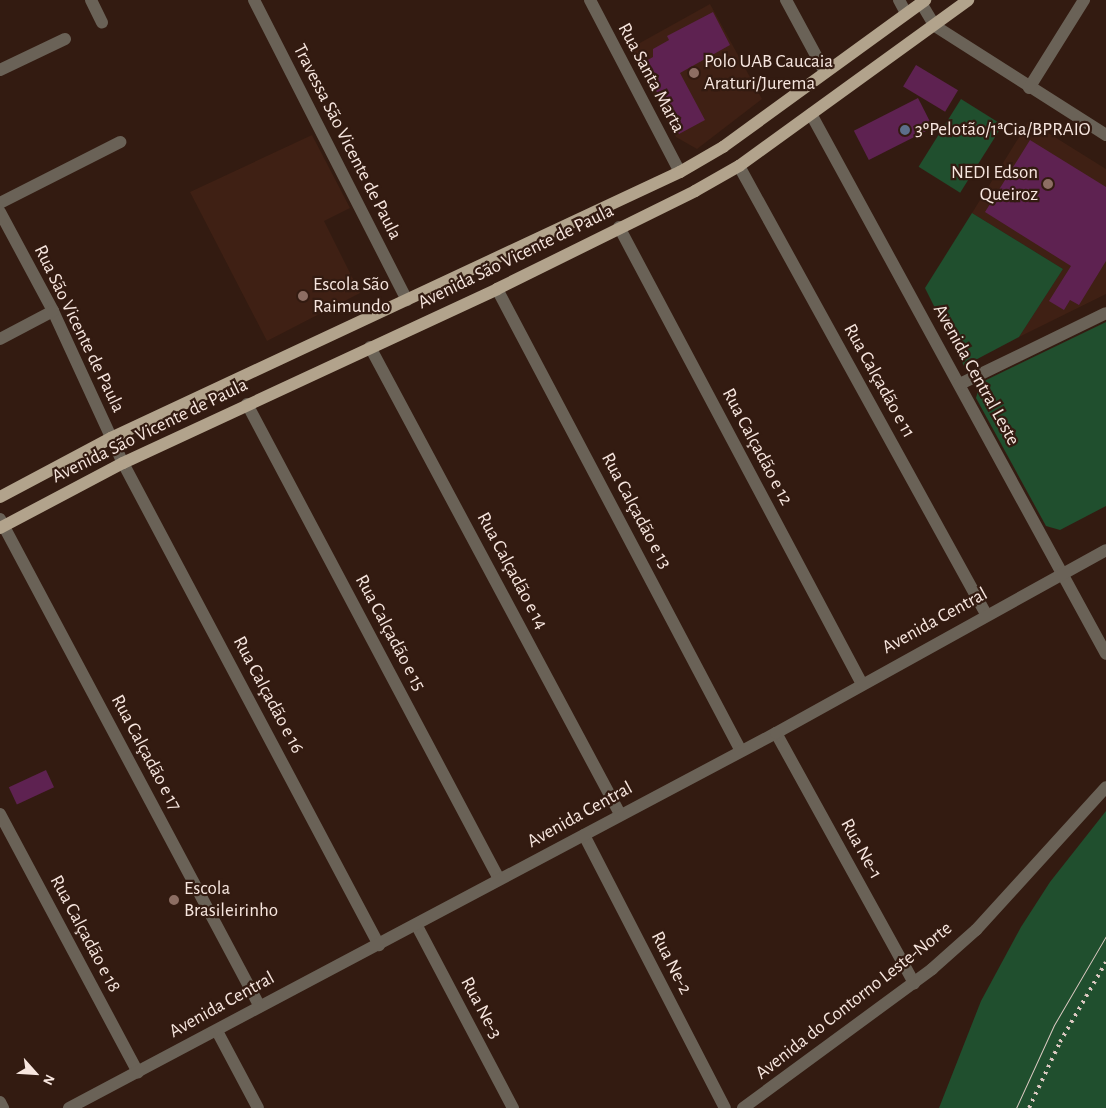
<!DOCTYPE html>
<html>
<head>
<meta charset="utf-8">
<style>
  body { margin:0 }
  #map { position:relative; width:1106px; height:1108px; overflow:hidden; background:#331b11; font-family:"Alegreya Sans",sans-serif }
  div>[style] { position:absolute }
  .built>* { inset:0; background:#3f2014 }
  .green>* { inset:0; background:#204f2e; transform-origin:0 0 }
  .building>* { inset:0; background:#5e2251; transform-origin:0 0 }
  .minor>* { height:12px; margin:-6px; padding:0 6px; transform-origin:6px; border-radius:6px; background:#6a6257 }
  .major>* { height:12px; margin:-6px; padding:0 6px; transform-origin:6px; border-radius:6px; background:#b2a38c }
  .tram>* { height:1px; margin:-0.5px; padding:0 0.5px; transform-origin:0.5px; border-radius:0.5px; background:#dbc9c2 }
  .rail>* { height:4px; margin-top:-2px; transform-origin:0; background:repeating-linear-gradient(90deg,#dbc9c2 0 2.5px,transparent 0 7.5px) }
  .dots>* { width:14px; height:14px; translate:-50% -50%; box-sizing:border-box; border:2px solid #331b11; border-radius:50% }
  span { translate:-50% -50%; white-space:nowrap; text-align:center; line-height:1.15; -webkit-text-stroke:4.5px #331b11; paint-order:stroke }
  .poi-label { font-size:19px; color:#f7e6df }
  .left { translate:0 -50%; text-align:left }
  .right { translate:-100% -50%; text-align:right }
  .street-label { font-size:19px; color:#f7e6df }
  .north { position:absolute; left:10px; top:1048px; width:50px; height:50px; -webkit-text-stroke:4px #331b11; paint-order:stroke; rotate:116deg; font-size:14px; font-weight:700; line-height:20px; text-align:center; color:#f7e6df }
  .north::after { content:''; display:block; margin:auto; width:18px; height:22px; background:#f7e6df; clip-path:polygon(50% 0,100% 100%,50% 72%,0 100%) }
</style>
</head>
<body>
<div id="map">
  <div class="built">
    <i style="clip-path:polygon(710px 4px,762px 99px,697px 149px,676px 137px,629px 49px)"></i>
    <i style="clip-path:polygon(1029px 121px,1106px 169px,1106px 294px,1019px 337px,1063px 269px,972px 213px)"></i>
    <i style="clip-path:polygon(312px 135px,350px 208px,324px 221px,360px 293px,267px 341px,190px 192px)"></i>
  </div>
  <div class="green">
    <i style="left:961px;top:99px;width:49px;height:80px;rotate:32deg"></i>
    <i style="clip-path:polygon(972px 213px,1063px 269px,1019px 337px,964px 366px,925px 288px)"></i>
    <i style="clip-path:polygon(1106px 322px,1106px 506px,1060px 530px,1046px 526px,976px 398px,980px 383px)"></i>
    <i style="clip-path:polygon(1106px 811px,1106px 1108px,939px 1108px,981px 1001px,1021px 927px,1050px 882px)"></i>
  </div>
  <div class="building">
    <i style="clip-path:polygon(713px 12px,730px 45px,680px 73px,705px 120px,679px 134px,651px 81px,655px 79px,646px 61px,653px 57px,653px 49px,669px 40px,667px 36px)"></i>
    <i style="left:916px;top:65px;width:49px;height:25px;rotate:31deg"></i>
    <i style="left:918px;top:98px;width:33px;height:72px;rotate:63deg"></i>
    <i style="clip-path:polygon(1030px 140px,1106px 187px,1106px 261px,1079px 305px,1070px 300px,1064px 310px,1049px 301px,1071px 266px,985px 212px)"></i>
    <i style="left:46px;top:770px;width:19px;height:41px;rotate:65deg"></i>
  </div>
  <div class="minor">
    <i style="left:91px;top:0;width:25px;rotate:64deg"></i>
    <i style="left:254px;top:0;width:337px;rotate:63deg"></i>
    <i style="left:590px;top:0;width:194px;rotate:62.4deg"></i>
    <i style="left:786px;top:0;width:82px;rotate:61.6deg"></i>
    <i style="left:899px;top:0;width:15px;rotate:62deg"></i>
    <i style="left:921px;top:3px;width:27px;rotate:59deg"></i>
    <i style="left:935px;top:26px;width:203px;rotate:32.5deg"></i>
    <i style="left:0;top:70px;width:72px;rotate:-25.5deg"></i>
    <i style="left:1029px;top:88px;width:104px;rotate:-58deg"></i>
    <i style="left:811px;top:114px;width:615px;rotate:61.35deg"></i>
    <i style="left:739px;top:166px;width:512px;rotate:61.13deg"></i>
    <i style="left:0;top:203px;width:135px;rotate:-26.9deg"></i>
    <i style="left:0;top:212px;width:112px;rotate:61.8deg"></i>
    <i style="left:53px;top:311px;width:167px;rotate:65.3deg"></i>
    <i style="left:123px;top:463px;width:546px;rotate:62.03deg"></i>
    <i style="left:619px;top:227px;width:518px;rotate:62deg"></i>
    <i style="left:497px;top:289px;width:522px;rotate:62.16deg"></i>
    <i style="left:0;top:339px;width:60px;rotate:-27.8deg"></i>
    <i style="left:370px;top:347px;width:530px;rotate:61.84deg"></i>
    <i style="left:960px;top:384px;width:162px;rotate:-25.9deg"></i>
    <i style="left:247px;top:404px;width:538px;rotate:62.05deg"></i>
    <i style="left:0;top:519px;width:551px;rotate:61.95deg"></i>
    <i style="left:776px;top:733px;width:286px;rotate:61.1deg"></i>
    <i style="left:0;top:814px;width:293px;rotate:61.9deg"></i>
    <i style="left:584px;top:835px;width:307px;rotate:62.7deg"></i>
    <i style="left:417px;top:926px;width:206px;rotate:62.2deg"></i>
    <i style="left:217px;top:1031px;width:87px;rotate:62deg"></i>
    <i style="left:0;top:1102px;width:7px;rotate:63deg"></i>
    <i style="left:69px;top:1108px;width:800px;rotate:-27.94deg"></i>
    <i style="left:776px;top:733px;width:377px;rotate:-29deg"></i>
    <i style="left:743px;top:1108px;width:235px;rotate:-36.3deg"></i>
    <i style="left:932px;top:969px;width:59px;rotate:-41.6deg"></i>
    <i style="left:976px;top:930px;width:193px;rotate:-47.7deg"></i>
  </div>
  <div class="major">
    <i style="left:0;top:497px;width:126px;rotate:-28deg"></i>
    <i style="left:111px;top:438px;width:628px;rotate:-25.06deg"></i>
    <i style="left:680px;top:172px;width:50px;rotate:-30.2deg"></i>
    <i style="left:723px;top:147px;width:250px;rotate:-36deg"></i>
    <i style="left:0;top:528px;width:139px;rotate:-27.9deg"></i>
    <i style="left:123px;top:463px;width:412px;rotate:-24.9deg"></i>
    <i style="left:497px;top:289px;width:221px;rotate:-26.3deg"></i>
    <i style="left:695px;top:191px;width:51px;rotate:-29.6deg"></i>
    <i style="left:739px;top:166px;width:283px;rotate:-35.9deg"></i>
  </div>
  <div class="tram">
    <i style="left:1016px;top:1108px;width:91px;rotate:-65.4deg"></i>
    <i style="left:1054px;top:1025px;width:103px;rotate:-59.7deg"></i>
  </div>
  <div class="rail">
    <i style="left:1029px;top:1108px;width:73px;rotate:-64.8deg"></i>
    <i style="left:1060px;top:1042px;width:92px;rotate:-60.1deg"></i>
  </div>
  <div class="dots">
    <i style="left:694px;top:73px;background:#8d6e63"></i>
    <i style="left:905px;top:130px;background:#5c6f8a"></i>
    <i style="left:1048px;top:184px;background:#8d6e63"></i>
    <i style="left:303px;top:296px;background:#8d6e63"></i>
    <i style="left:174px;top:900px;background:#8d6e63"></i>
  </div>
  <div class="poi-label">
    <span class="left" style="left:704px;top:73px">Polo UAB Caucaia<br>Araturi/Jurema</span>
    <span class="left" style="left:915px;top:130px">3ºPelotão/1ªCia/BPRAIO</span>
    <span class="right" style="left:1038px;top:184px">NEDI Edson<br>Queiroz</span>
    <span class="left" style="left:313px;top:296px">Escola São<br>Raimundo</span>
    <span class="left" style="left:184px;top:900px">Escola<br>Brasileirinho</span>
  </div>
  <div class="street-label">
    <span style="left:651px;top:78px;rotate:62deg">Rua Santa Marta</span>
    <span style="left:347px;top:142px;rotate:63deg">Travessa São Vicente de Paula</span>
    <span style="left:516px;top:257px;rotate:-26deg">Avenida São Vicente de Paula</span>
    <span style="left:79px;top:329px;rotate:64deg">Rua São Vicente de Paula</span>
    <span style="left:976px;top:375px;rotate:61deg">Avenida Central Leste</span>
    <span style="left:879px;top:381px;rotate:61deg">Rua Calçadão e 11</span>
    <span style="left:150px;top:431px;rotate:-26deg">Avenida São Vicente de Paula</span>
    <span style="left:757px;top:447px;rotate:62deg">Rua Calçadão e 12</span>
    <span style="left:636px;top:511px;rotate:62deg">Rua Calçadão e 13</span>
    <span style="left:512px;top:571px;rotate:62deg">Rua Calçadão e 14</span>
    <span style="left:935px;top:621px;rotate:-29deg">Avenida Central</span>
    <span style="left:390px;top:633px;rotate:62deg">Rua Calçadão e 15</span>
    <span style="left:268px;top:695px;rotate:62deg">Rua Calçadão e 16</span>
    <span style="left:146px;top:753px;rotate:62deg">Rua Calçadão e 17</span>
    <span style="left:580px;top:815px;rotate:-29deg">Avenida Central</span>
    <span style="left:861px;top:849px;rotate:61deg">Rua Ne-1</span>
    <span style="left:85px;top:934px;rotate:62deg">Rua Calçadão e 18</span>
    <span style="left:671px;top:963px;rotate:63deg">Rua Ne-2</span>
    <span style="left:854px;top:1001px;rotate:-38deg">Avenida do Contorno Leste-Norte</span>
    <span style="left:222px;top:1005px;rotate:-29deg">Avenida Central</span>
    <span style="left:481px;top:1008px;rotate:62deg">Rua Ne-3</span>
  </div>
  <div class="north">N</div>
</div>
</body>
</html>
